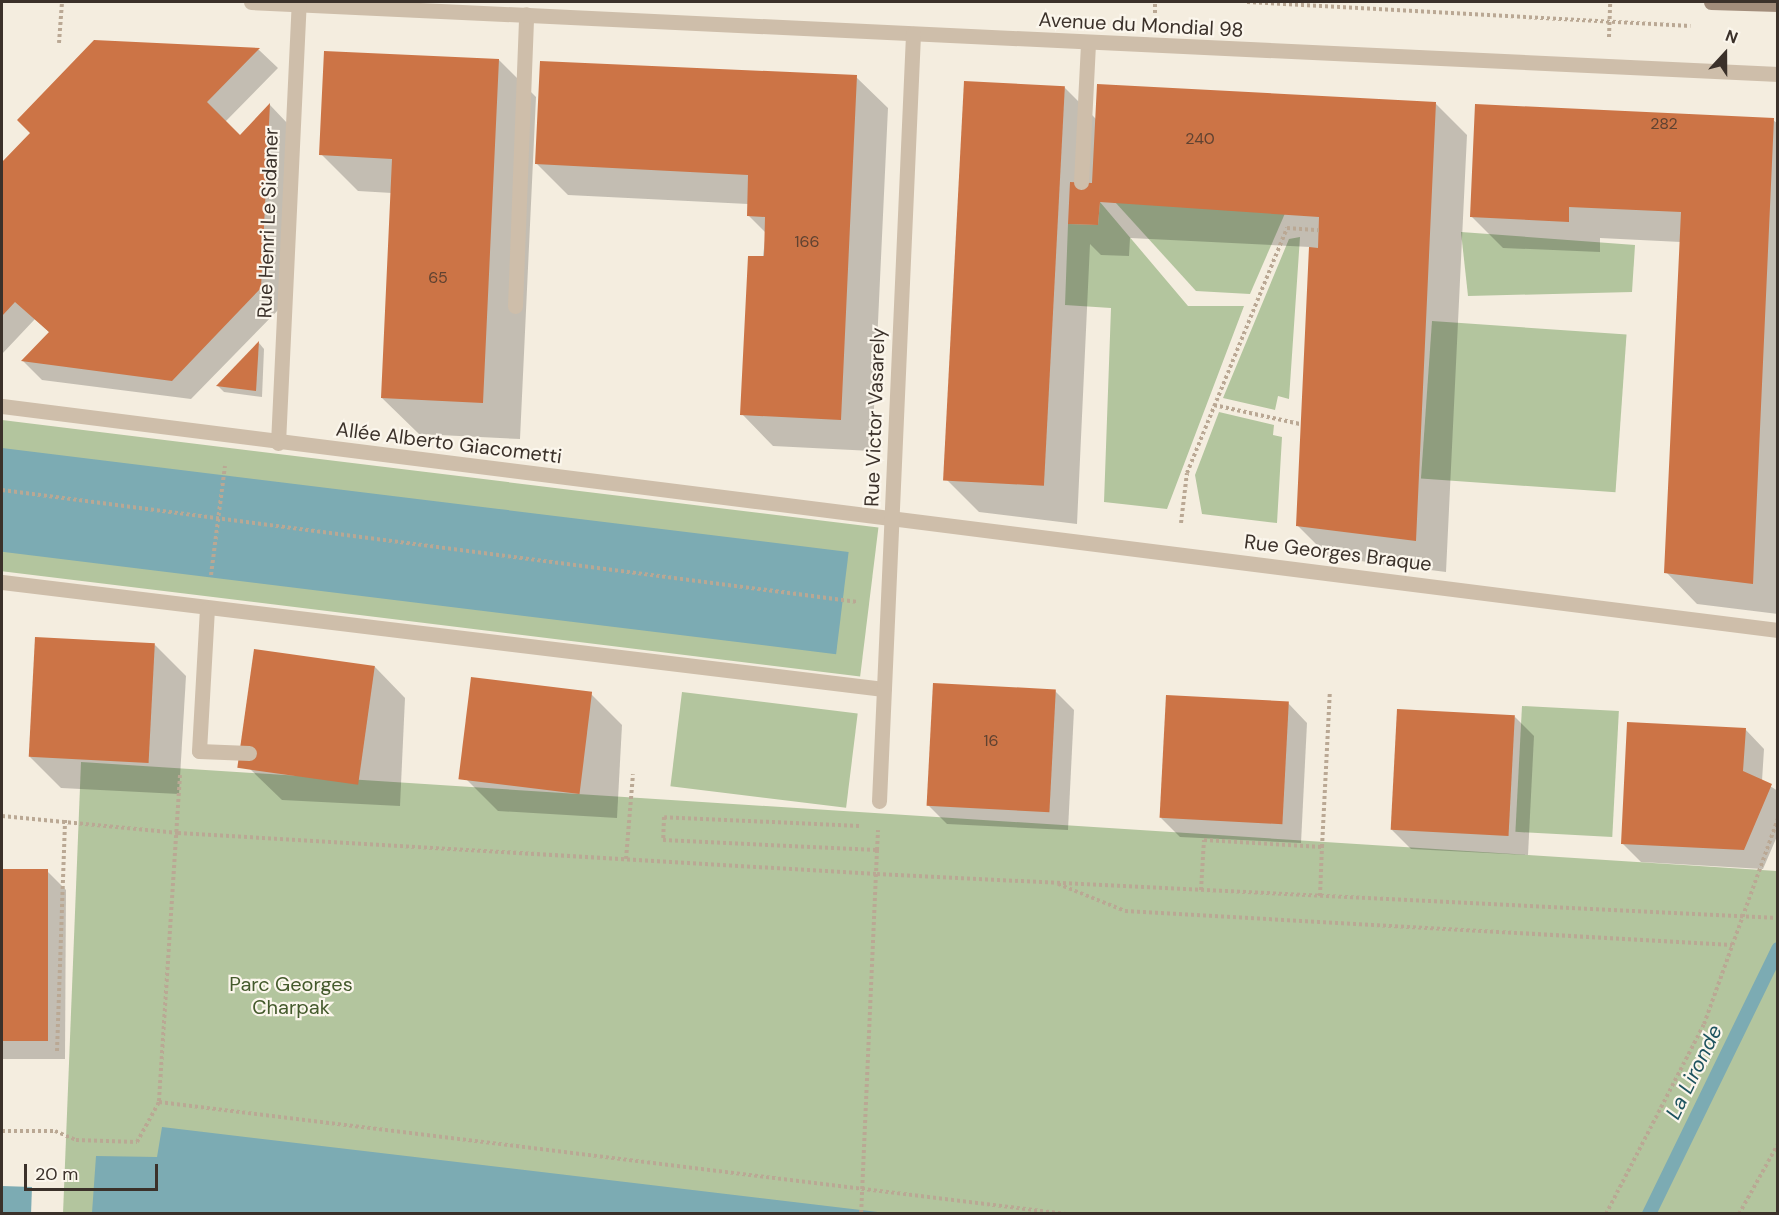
<!DOCTYPE html>
<html>
<head>
<meta charset="utf-8">
<style>
  body { margin:0 }
  #map { position:relative; width:1779px; height:1215px; overflow:hidden; background:#f4eddf; font-family:"DM Sans",sans-serif }
  div>[style] { position:absolute }
  .green>* { inset:0; background:#b3c59e; transform-origin:0 0 }
  .water>* { inset:0; background:#7cabb3; transform-origin:0 0 }
  .shadow>* { inset:0; background:#0003 }
  .stream>* { height:14px; margin:-7px; padding:0 7px; transform-origin:7px; border-radius:7px; background:#7cabb3 }
  .building>* { inset:0; background:#cc7446; transform-origin:0 0 }
  .path>* { height:4px; margin-top:-2px; transform-origin:0; background:repeating-linear-gradient(90deg,#baa894 0 3px,transparent 0 6px) }
  .lane>* { height:15px; margin:-7.5px; padding:0 7.5px; transform-origin:7.5px; border-radius:7.5px; background:#cebeaa }
  .street>* { height:15px; margin:-7.5px; padding:0 7.5px; transform-origin:7.5px; border-radius:7.5px; background:#cebeaa }
  .secondary>* { height:15px; margin:-7.5px; padding:0 7.5px; transform-origin:7.5px; border-radius:7.5px; background:#a28d7b }
  span { translate:-50% -50%; white-space:nowrap; text-align:center; line-height:1.15; -webkit-text-stroke:4.5px #fbf6ec; paint-order:stroke }
  .number-label { font-size:16px; color:#5f4231 }
  .number-label span { -webkit-text-stroke-width:0 }
  .street-label { font-size:20px; color:#3b312a }
  .park-label { font-size:20px; color:#445a2c }
  .water-label { font-size:21px; color:#1d535f; font-style:italic }
  .frame { position:absolute; inset:0; border:3px solid #3b312a; pointer-events:none }
  .north { position:absolute; left:1695px; top:24px; width:60px; height:60px; -webkit-text-stroke:4px #fbf6ec; paint-order:stroke; rotate:21deg; font-size:16px; font-weight:700; line-height:24px; text-align:center; color:#3b312a }
  .north::after { content:''; display:block; margin:auto; width:21px; height:27px; background:#3b312a; clip-path:polygon(50% 0,100% 100%,50% 72%,0 100%) }
  .scale { position:absolute; left:24px; top:1164px; width:134px; height:27px; box-sizing:border-box; border:3px solid #3b312a; border-top:0; padding-left:8px; font-size:18px; line-height:21px; white-space:nowrap; color:#3b312a; -webkit-text-stroke:4px #fbf6ec; paint-order:stroke }
</style>
</head>
<body>
<div id="map">
  <div class="green">
    <i style="clip-path:polygon(1100px 202px,1188px 306px,1244px 306px,1167px 509px,1104px 502px,1111px 308px,1065px 305px,1068px 224px,1098px 225px)"></i>
    <i style="clip-path:polygon(1115px 202px,1286px 211px,1250px 294px,1196px 291px)"></i>
    <i style="clip-path:polygon(1461px 232px,1635px 245px,1632px 292px,1468px 296px)"></i>
    <i style="clip-path:polygon(1300px 237px,1289px 399px,1278px 396px,1275px 410px,1223px 398px,1289px 239px)"></i>
    <i style="left:1432px;top:321px;width:195px;height:158px;rotate:4deg"></i>
    <i style="clip-path:polygon(1219px 412px,1274px 425px,1273px 435px,1282px 437px,1277px 523px,1202px 514px,1195px 475px)"></i>
    <i style="left:2px;top:420px;width:883px;height:150px;rotate:7deg"></i>
    <i style="left:682px;top:692px;width:177px;height:95px;rotate:7deg"></i>
    <i style="left:1522px;top:706px;width:97px;height:126px;rotate:3deg"></i>
    <i style="clip-path:polygon(81px 762px,1777px 871px,1777px 1213px,63px 1214px)"></i>
  </div>
  <div class="water">
    <i style="left:2px;top:448px;width:853px;height:103px;rotate:7deg"></i>
    <i style="clip-path:polygon(162px 1127px,886px 1213px,92px 1213px,96px 1156px,157px 1157px)"></i>
    <i style="left:2px;top:1186px;width:30px;height:27px;rotate:2deg"></i>
  </div>
  <div class="shadow">
    <i style="clip-path:polygon(94px 42px,259px 50px,278px 68px,225px 122px,240px 137px,270px 105px,288px 124px,280px 308px,191px 399px,42px 380px,23px 361px,51px 334px,35px 319px,2px 354px,2px 165px,33px 133px)"></i>
    <i style="clip-path:polygon(499px 60px,536px 97px,520px 439px,419px 434px,382px 398px,392px 193px,358px 191px,321px 154px)"></i>
    <i style="clip-path:polygon(856px 77px,888px 108px,872px 451px,773px 446px,742px 414px,766px 233px,748px 215px,748px 204px,568px 195px,537px 164px)"></i>
    <i style="clip-path:polygon(1064px 87px,1096px 119px,1435px 103px,1467px 135px,1446px 572px,1329px 557px,1297px 525px,1310px 247px,1130px 238px,1129px 256px,1101px 255px,1090px 244px,1077px 524px,979px 512px,947px 480px)"></i>
    <i style="clip-path:polygon(1773px 120px,1778px 124px,1778px 614px,1697px 604px,1666px 572px,1681px 242px,1600px 238px,1600px 252px,1503px 248px,1472px 217px)"></i>
    <i style="clip-path:polygon(259px 343px,264px 349px,262px 397px,224px 392px,218px 386px)"></i>
    <i style="clip-path:polygon(155px 645px,186px 676px,179px 794px,61px 788px,30px 757px)"></i>
    <i style="clip-path:polygon(374px 666px,405px 698px,400px 806px,282px 800px,250px 769px)"></i>
    <i style="clip-path:polygon(1055px 691px,1074px 710px,1068px 830px,947px 824px,928px 805px)"></i>
    <i style="clip-path:polygon(591px 694px,622px 725px,617px 818px,498px 811px,467px 780px)"></i>
    <i style="clip-path:polygon(1288px 703px,1307px 723px,1301px 843px,1180px 837px,1161px 818px)"></i>
    <i style="clip-path:polygon(1515px 717px,1534px 736px,1528px 855px,1411px 849px,1392px 830px)"></i>
    <i style="clip-path:polygon(1745px 729px,1764px 749px,1762px 781px,1778px 791px,1778px 834px,1763px 869px,1641px 862px,1622px 843px)"></i>
    <i style="clip-path:polygon(2px 871px,47px 871px,66px 890px,65px 1059px,2px 1059px)"></i>
  </div>
  <div class="stream">
    <i style="left:1649px;top:1214px;width:295px;rotate:-64deg"></i>
  </div>
  <div class="building">
    <i style="clip-path:polygon(94px 40px,260px 48px,207px 102px,240px 135px,270px 103px,261px 288px,172px 381px,21px 361px,49px 332px,15px 302px,2px 316px,2px 162px,30px 133px,17px 120px)"></i>
    <i style="clip-path:polygon(324px 51px,499px 59px,483px 403px,381px 398px,392px 159px,319px 155px)"></i>
    <i style="clip-path:polygon(540px 61px,857px 75px,841px 420px,740px 415px,748px 256px,764px 256px,765px 217px,747px 216px,748px 175px,535px 164px)"></i>
    <i style="left:964px;top:81px;width:101px;height:400px;rotate:3deg"></i>
    <i style="clip-path:polygon(1097px 84px,1436px 102px,1416px 541px,1296px 526px,1309px 247px,1318px 248px,1319px 217px,1100px 202px,1098px 225px,1068px 224px,1070px 182px,1092px 183px)"></i>
    <i style="clip-path:polygon(1475px 104px,1774px 118px,1753px 584px,1664px 573px,1681px 212px,1569px 207px,1569px 222px,1470px 217px)"></i>
    <i style="clip-path:polygon(259px 341px,256px 391px,216px 386px)"></i>
    <i style="left:35px;top:637px;width:120px;height:120px;rotate:3deg"></i>
    <i style="left:254px;top:649px;width:122px;height:120px;rotate:8deg"></i>
    <i style="left:471px;top:677px;width:122px;height:103px;rotate:7deg"></i>
    <i style="left:933px;top:683px;width:123px;height:123px;rotate:3deg"></i>
    <i style="left:1166px;top:695px;width:123px;height:123px;rotate:3deg"></i>
    <i style="left:1397px;top:709px;width:118px;height:121px;rotate:3deg"></i>
    <i style="clip-path:polygon(1627px 722px,1746px 728px,1743px 771px,1772px 784px,1744px 850px,1621px 844px)"></i>
    <i style="left:48px;top:869px;width:172px;height:46px;rotate:90deg"></i>
  </div>
  <div class="path">
    <i style="left:1247px;top:2px;width:444px;rotate:3.1deg"></i>
    <i style="left:1155px;top:13px;width:11px;rotate:-90deg"></i>
    <i style="left:1609px;top:37px;width:35px;rotate:-88deg"></i>
    <i style="left:59px;top:43px;width:41px;rotate:-85.8deg"></i>
    <i style="left:1214px;top:405px;width:88px;rotate:12.5deg"></i>
    <i style="left:2px;top:490px;width:863px;rotate:7.45deg"></i>
    <i style="left:1181px;top:523px;width:50px;rotate:-83.2deg"></i>
    <i style="left:1187px;top:473px;width:265px;rotate:-67.8deg"></i>
    <i style="left:1287px;top:228px;width:32px;rotate:4deg"></i>
    <i style="left:211px;top:575px;width:110px;rotate:-82.7deg"></i>
    <i style="left:180px;top:775px;width:328px;rotate:93.7deg"></i>
    <i style="left:159px;top:1102px;width:914px;rotate:7.04deg"></i>
    <i style="left:2px;top:816px;width:177px;rotate:5.5deg"></i>
    <i style="left:178px;top:833px;width:700px;rotate:3.36deg"></i>
    <i style="left:877px;top:874px;width:902px;rotate:2.8deg"></i>
    <i style="left:859px;top:826px;width:195px;rotate:-177.4deg"></i>
    <i style="left:664px;top:817px;width:23px;rotate:92deg"></i>
    <i style="left:663px;top:840px;width:214px;rotate:2.7deg"></i>
    <i style="left:877px;top:850px;width:364px;rotate:92.5deg"></i>
    <i style="left:877px;top:850px;width:20px;rotate:-87deg"></i>
    <i style="left:626px;top:859px;width:85px;rotate:-85.3deg"></i>
    <i style="left:1058px;top:884px;width:72px;rotate:21.9deg"></i>
    <i style="left:1125px;top:911px;width:608px;rotate:3.21deg"></i>
    <i style="left:1201px;top:890px;width:50px;rotate:-86.6deg"></i>
    <i style="left:1204px;top:840px;width:118px;rotate:3.4deg"></i>
    <i style="left:1322px;top:847px;width:156px;rotate:-87.1deg"></i>
    <i style="left:1320px;top:896px;width:49px;rotate:-87.7deg"></i>
    <i style="left:57px;top:1051px;width:232px;rotate:-88deg"></i>
    <i style="left:2px;top:1131px;width:53px"></i>
    <i style="left:55px;top:1131px;width:23px;rotate:23deg"></i>
    <i style="left:76px;top:1140px;width:61px;rotate:1.9deg"></i>
    <i style="left:137px;top:1142px;width:46px;rotate:-61.2deg"></i>
    <i style="left:1606px;top:1214px;width:214px;rotate:-62.7deg"></i>
    <i style="left:1704px;top:1024px;width:218px;rotate:-70.2deg"></i>
    <i style="left:1739px;top:1214px;width:80px;rotate:-60.9deg"></i>
  </div>
  <div class="lane">
    <i style="left:1081px;top:182px;width:138px;rotate:-87.1deg"></i>
    <i style="left:515px;top:306px;width:292px;rotate:-87.8deg"></i>
    <i style="left:199px;top:751px;width:50px;rotate:2.3deg"></i>
  </div>
  <div class="street">
    <i style="left:251px;top:2px;width:1529px;rotate:2.7deg"></i>
    <i style="left:2px;top:406px;width:1790px;rotate:7.19deg"></i>
    <i style="left:278px;top:443px;width:439px;rotate:-87.3deg"></i>
    <i style="left:2px;top:582px;width:888px;rotate:6.92deg"></i>
    <i style="left:199px;top:751px;width:142px;rotate:-86.8deg"></i>
    <i style="left:879px;top:801px;width:768px;rotate:-87.46deg"></i>
  </div>
  <div class="secondary">
    <i style="left:1711px;top:2px;width:67px;rotate:1.7deg"></i>
  </div>
  <div class="number-label">
    <span style="left:1664px;top:124px">282</span>
    <span style="left:1200px;top:139px">240</span>
    <span style="left:807px;top:242px">166</span>
    <span style="left:438px;top:278px">65</span>
    <span style="left:991px;top:741px">16</span>
  </div>
  <div class="street-label">
    <span style="left:1141px;top:25px;rotate:3deg">Avenue du Mondial 98</span>
    <span style="left:268px;top:223px;rotate:-88deg">Rue Henri Le Sidaner</span>
    <span style="left:875px;top:417px;rotate:-88deg">Rue Victor Vasarely</span>
    <span style="left:449px;top:443px;rotate:7deg">Allée Alberto Giacometti</span>
    <span style="left:1338px;top:553px;rotate:7deg">Rue Georges Braque</span>
  </div>
  <div class="park-label">
    <span style="left:291px;top:996px">Parc Georges<br>Charpak</span>
  </div>
  <div class="water-label">
    <span style="left:1694px;top:1072px;rotate:-64deg">La Lironde</span>
  </div>
  <div class="frame"></div>
  <div class="north">N</div>
  <div class="scale">20 m</div>
</div>
</body>
</html>
